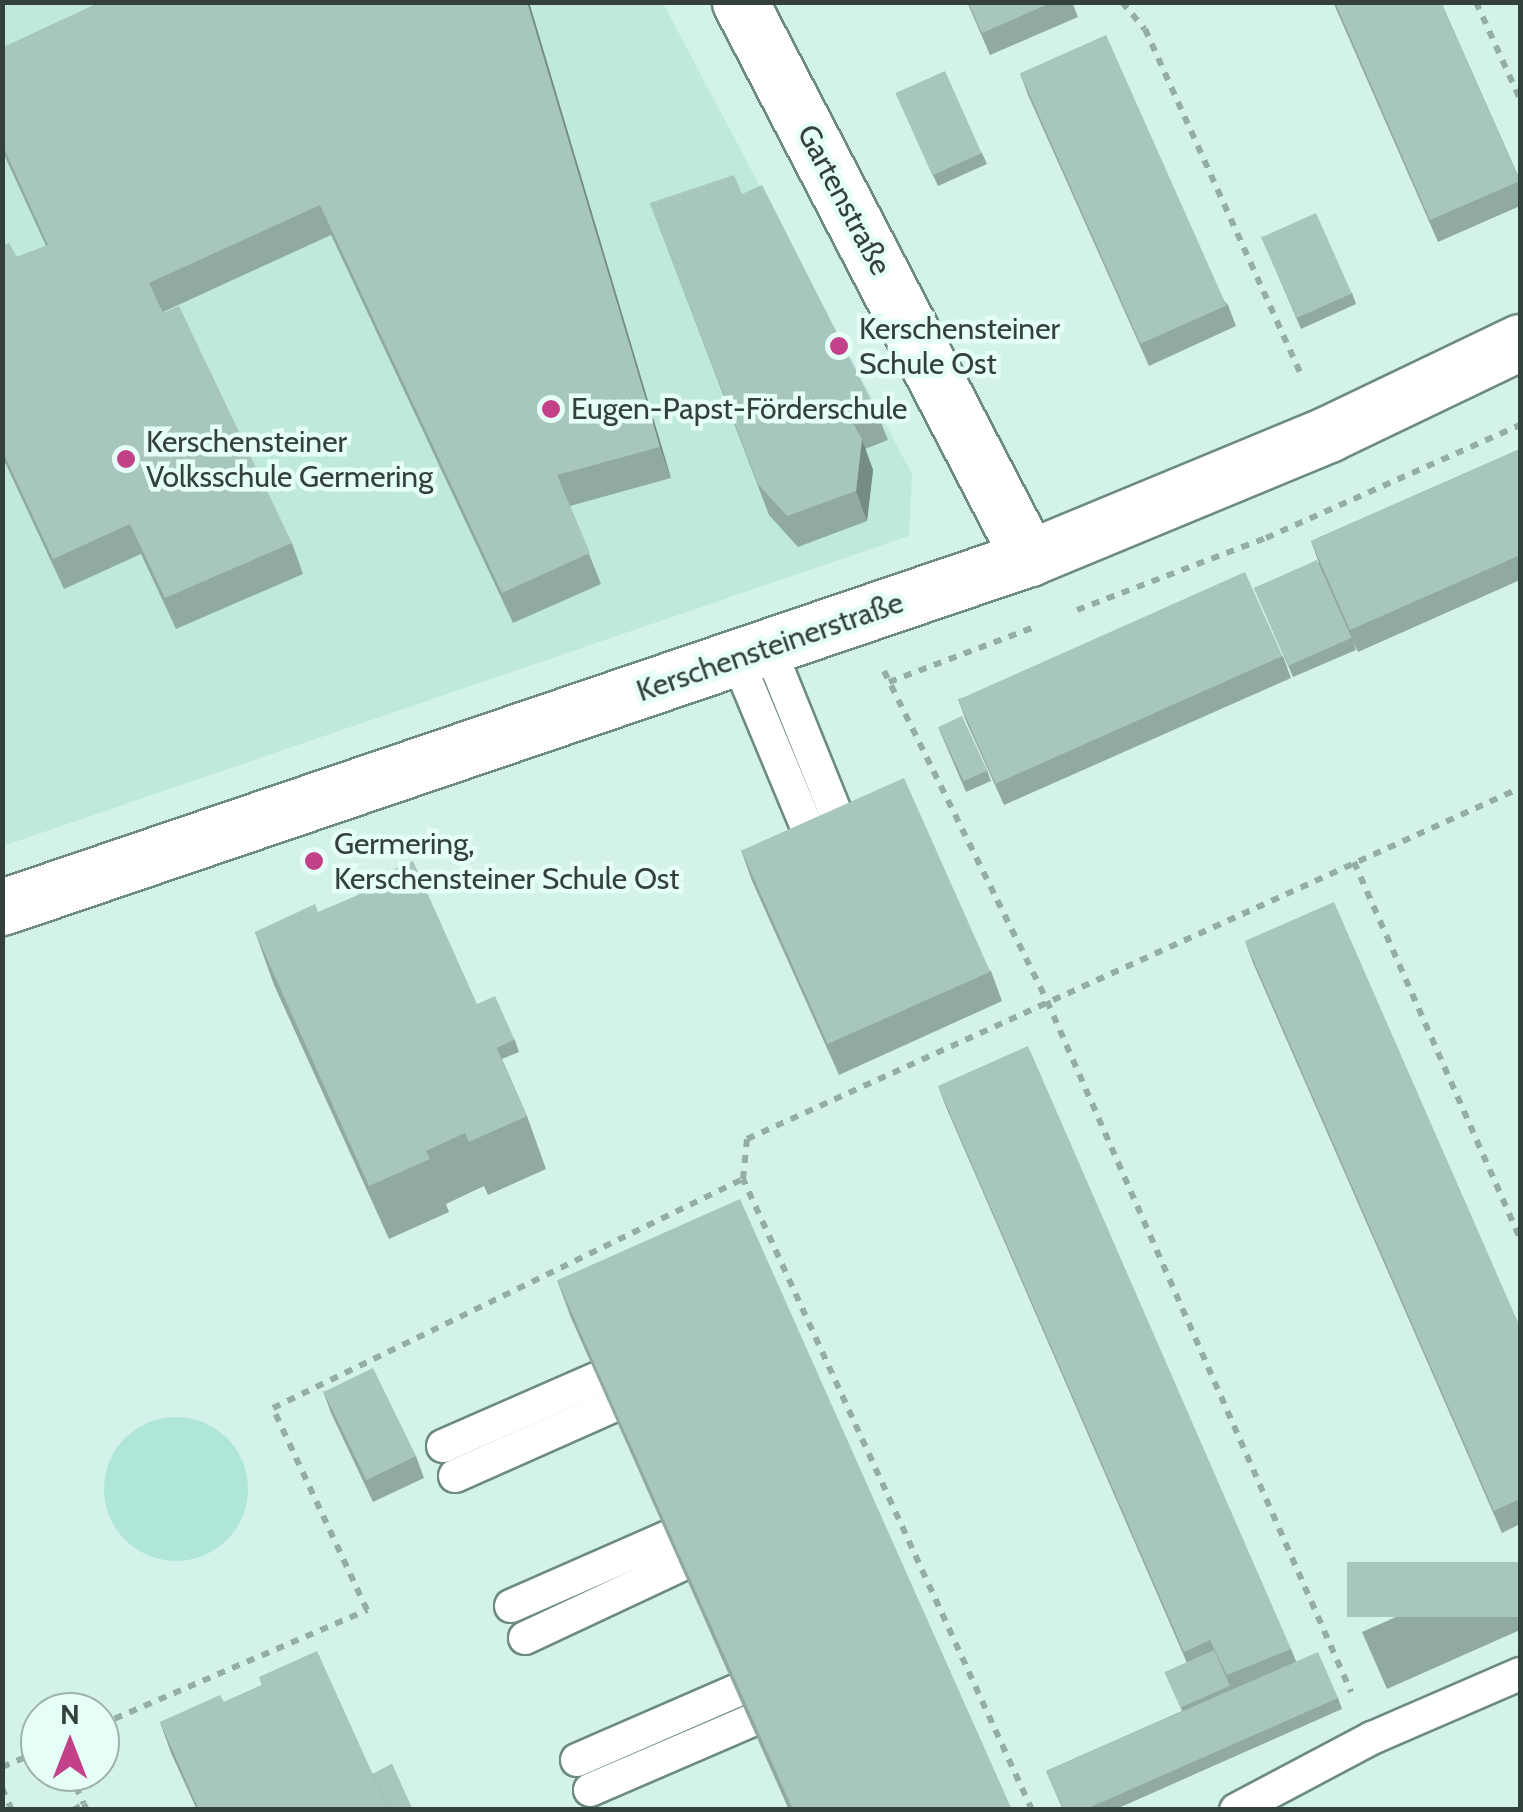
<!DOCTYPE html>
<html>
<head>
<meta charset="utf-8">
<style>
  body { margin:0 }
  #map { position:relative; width:1523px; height:1812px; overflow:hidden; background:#d3f2ea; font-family:Cabin,sans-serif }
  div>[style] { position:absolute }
  .built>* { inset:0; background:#c0e9de }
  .green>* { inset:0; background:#afe6d8 }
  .round { border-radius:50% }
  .path>* { height:6px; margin-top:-3px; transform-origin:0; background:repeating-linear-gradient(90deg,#95ada7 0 8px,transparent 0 16px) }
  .roads { filter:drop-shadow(2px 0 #6d8a83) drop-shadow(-2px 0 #6d8a83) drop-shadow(0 2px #6d8a83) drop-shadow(0 -2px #6d8a83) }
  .service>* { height:32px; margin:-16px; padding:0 16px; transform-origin:16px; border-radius:16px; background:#fff }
  .minor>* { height:55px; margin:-27.5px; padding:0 27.5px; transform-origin:27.5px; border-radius:27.5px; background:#fff }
  .wall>* { inset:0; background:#90aaa3 }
  .shaded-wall>* { inset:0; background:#758b85 }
  .building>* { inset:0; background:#a7c6be; transform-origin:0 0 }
  .dots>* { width:28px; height:28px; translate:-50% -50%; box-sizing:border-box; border:5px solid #e5fef7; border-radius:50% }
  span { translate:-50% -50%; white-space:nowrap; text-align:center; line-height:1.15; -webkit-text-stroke:9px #e5fef7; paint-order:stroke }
  .street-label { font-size:30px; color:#33403d }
  .poi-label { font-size:30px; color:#33403d }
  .left { translate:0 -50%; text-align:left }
  .frame { position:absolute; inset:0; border:5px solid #33403d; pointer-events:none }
  .north { position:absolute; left:20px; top:1692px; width:100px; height:100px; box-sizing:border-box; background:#e5fef7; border:2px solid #9eb2ad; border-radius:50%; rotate:0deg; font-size:28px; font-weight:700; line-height:40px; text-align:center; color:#33403d }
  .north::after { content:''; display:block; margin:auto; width:35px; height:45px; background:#c34189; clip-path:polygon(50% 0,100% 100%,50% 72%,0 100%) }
</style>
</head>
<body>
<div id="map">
  <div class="built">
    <i style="clip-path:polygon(2px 3px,663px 3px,912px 474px,909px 536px,3px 846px)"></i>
  </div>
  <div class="green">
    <i class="round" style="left:104px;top:1417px;width:144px;height:144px"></i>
  </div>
  <div class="path">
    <i style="left:1122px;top:2px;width:35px;rotate:50deg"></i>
    <i style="left:1145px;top:29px;width:384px;rotate:65.7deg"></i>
    <i style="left:1476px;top:2px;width:107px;rotate:65.6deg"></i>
    <i style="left:1077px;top:610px;width:202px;rotate:-20.9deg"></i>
    <i style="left:1266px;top:538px;width:278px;rotate:-24deg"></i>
    <i style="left:884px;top:671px;width:368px;rotate:63.7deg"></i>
    <i style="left:1047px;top:1001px;width:755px;rotate:66.25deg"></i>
    <i style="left:889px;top:682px;width:158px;rotate:-20.7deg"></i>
    <i style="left:1354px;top:862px;width:412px;rotate:66.2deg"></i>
    <i style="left:100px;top:1725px;width:291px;rotate:-23.3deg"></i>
    <i style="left:367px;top:1610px;width:223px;rotate:-115deg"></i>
    <i style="left:273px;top:1408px;width:523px;rotate:-25.98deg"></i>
    <i style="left:2px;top:1767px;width:41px;rotate:-22.8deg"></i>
    <i style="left:69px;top:1772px;width:35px;rotate:65deg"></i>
    <i style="left:2px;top:1788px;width:24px;rotate:66deg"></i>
    <i style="left:73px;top:1810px;width:13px;rotate:-29deg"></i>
    <i style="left:84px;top:1804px;width:7px;rotate:63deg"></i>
    <i style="left:1032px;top:1810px;width:694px;rotate:-114.61deg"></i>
    <i style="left:743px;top:1179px;width:40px;rotate:-84.3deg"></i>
    <i style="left:747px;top:1139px;width:849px;rotate:-24.42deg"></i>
  </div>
  <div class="roads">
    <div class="service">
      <i style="left:769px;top:648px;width:206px;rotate:68deg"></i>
      <i style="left:737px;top:659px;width:208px;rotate:67.4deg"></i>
      <i style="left:443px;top:1446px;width:169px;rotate:-23.7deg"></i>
      <i style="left:455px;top:1476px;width:171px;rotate:-23.9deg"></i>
      <i style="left:511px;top:1606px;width:171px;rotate:-23.7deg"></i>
      <i style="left:525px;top:1638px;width:172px;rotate:-25.1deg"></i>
      <i style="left:577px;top:1760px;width:173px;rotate:-23.5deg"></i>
      <i style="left:590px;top:1790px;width:174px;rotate:-23.3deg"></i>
      <i style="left:1236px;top:1810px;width:154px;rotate:-27.9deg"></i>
      <i style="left:1372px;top:1738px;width:161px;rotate:-23.4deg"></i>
    </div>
    <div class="minor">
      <i style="left:740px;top:2px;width:627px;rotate:62.54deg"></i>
      <i style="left:2px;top:907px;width:1085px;rotate:-18.77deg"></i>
      <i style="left:1029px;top:558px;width:324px;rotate:-22.5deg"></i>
      <i style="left:1328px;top:434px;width:213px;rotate:-25.6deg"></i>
    </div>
  </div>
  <div class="wall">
    <i style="clip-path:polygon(101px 2px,529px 2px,671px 478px,570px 506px,601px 584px,513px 623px,331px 235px,163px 312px,292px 543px,303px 574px,176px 629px,141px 554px,64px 589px,2px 456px,2px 246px,17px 257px,46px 246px,2px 150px,2px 48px)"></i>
    <i style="clip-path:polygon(967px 2px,1072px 2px,1078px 17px,990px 55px)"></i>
    <i style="clip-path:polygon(1333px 2px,1441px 2px,1520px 180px,1520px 206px,1438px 242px)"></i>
    <i style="clip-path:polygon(1020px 73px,1228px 305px,1236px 326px,1149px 366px,1028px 95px)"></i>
    <i style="clip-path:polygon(896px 94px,982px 153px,987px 164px,938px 186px)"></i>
    <i style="clip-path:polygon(742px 194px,876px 410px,888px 440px,865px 449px,873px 470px,867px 521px,798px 547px,769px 515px,650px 203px)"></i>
    <i style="clip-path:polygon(1261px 236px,1352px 293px,1356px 304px,1301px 329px)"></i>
    <i style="clip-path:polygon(1520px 449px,1520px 580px,1358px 652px,1354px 643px,1356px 650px,1293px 677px,1254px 588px,1319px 563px,1311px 541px)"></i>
    <i style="clip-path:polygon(1283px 656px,1291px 678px,1004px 805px,966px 721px,958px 699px)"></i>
    <i style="clip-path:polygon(938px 727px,987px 770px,991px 781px,966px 792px)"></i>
    <i style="clip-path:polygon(741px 850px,991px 971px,1002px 1001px,839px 1075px,752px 881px)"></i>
    <i style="clip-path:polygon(318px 912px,477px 1004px,515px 1040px,519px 1052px,502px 1059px,527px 1116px,546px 1169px,488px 1195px,484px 1186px,446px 1204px,449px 1212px,389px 1239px,274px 985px,255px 932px)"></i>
    <i style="clip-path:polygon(1245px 941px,1520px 1327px,1520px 1524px,1502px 1533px,1253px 963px)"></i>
    <i style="clip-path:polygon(938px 1086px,1291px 1649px,1296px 1661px,1338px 1698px,1342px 1709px,1114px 1810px,1063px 1810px,1046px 1771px,1182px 1711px,1165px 1673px,1187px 1663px,946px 1107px)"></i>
    <i style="clip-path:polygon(557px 1280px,1010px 1810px,789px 1810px,571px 1318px)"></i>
    <i style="clip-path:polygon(323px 1391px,416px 1456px,424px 1478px,373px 1502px,331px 1413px)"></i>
    <i style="clip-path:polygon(1520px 1562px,1520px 1630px,1387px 1689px,1362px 1632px)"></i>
    <i style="clip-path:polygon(259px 1677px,373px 1774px,392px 1764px,412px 1810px,197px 1810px,171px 1753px,160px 1722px,224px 1702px,262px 1685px)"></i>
  </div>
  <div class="shaded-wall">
    <i style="clip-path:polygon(527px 2px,529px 2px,671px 478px,660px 447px)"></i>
    <i style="clip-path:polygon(862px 439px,873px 470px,867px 521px,856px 491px)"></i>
  </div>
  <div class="building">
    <i style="clip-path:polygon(101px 2px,527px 2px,660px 447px,557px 475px,590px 553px,502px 593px,320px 205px,149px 283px,163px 313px,179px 306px,292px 543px,165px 598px,130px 524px,53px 559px,2px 450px,2px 246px,9px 243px,17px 257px,48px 245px,2px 144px,2px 48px)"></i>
    <i style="clip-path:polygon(968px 2px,1053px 2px,982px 33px)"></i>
    <i style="clip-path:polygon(1335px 2px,1441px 2px,1520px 181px,1430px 220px)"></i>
    <i style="left:1106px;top:35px;width:296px;height:94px;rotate:66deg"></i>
    <i style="left:945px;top:71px;width:90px;height:54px;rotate:66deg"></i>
    <i style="clip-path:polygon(734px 175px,742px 194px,762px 185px,876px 410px,851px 420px,862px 439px,856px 491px,787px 516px,758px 484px,650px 203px)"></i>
    <i style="left:1316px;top:213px;width:88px;height:60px;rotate:66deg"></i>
    <i style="clip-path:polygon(1520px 449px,1520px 555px,1350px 630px,1311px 541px)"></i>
    <i style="left:1317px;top:560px;width:85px;height:69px;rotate:66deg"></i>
    <i style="left:1245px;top:572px;width:92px;height:314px;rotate:66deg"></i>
    <i style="left:962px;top:716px;width:60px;height:26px;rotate:65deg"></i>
    <i style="left:904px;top:778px;width:212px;height:178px;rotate:66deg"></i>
    <i style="clip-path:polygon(413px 861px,527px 1116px,469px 1142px,465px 1133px,426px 1151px,430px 1159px,369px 1186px,255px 932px,315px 904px,318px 912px,358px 895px,354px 887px)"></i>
    <i style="clip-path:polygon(1334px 902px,1520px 1327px,1520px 1499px,1494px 1511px,1245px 941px)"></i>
    <i style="left:495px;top:996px;width:48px;height:20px;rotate:66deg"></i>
    <i style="clip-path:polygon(1028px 1046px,1291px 1649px,1227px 1675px,1210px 1640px,1184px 1652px,938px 1086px)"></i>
    <i style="left:740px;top:1199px;width:668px;height:200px;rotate:66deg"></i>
    <i style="left:373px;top:1368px;width:98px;height:55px;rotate:64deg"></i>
    <i style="left:1520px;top:1562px;width:55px;height:173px;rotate:90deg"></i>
    <i style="left:1214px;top:1650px;width:39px;height:54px;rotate:66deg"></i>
    <i style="clip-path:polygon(317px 1651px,389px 1810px,199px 1810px,160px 1722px,220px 1695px,224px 1702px,263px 1685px,259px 1677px)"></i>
    <i style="clip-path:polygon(1318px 1652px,1338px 1698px,1084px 1810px,1064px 1810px,1046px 1771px)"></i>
    <i style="clip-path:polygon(392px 1764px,412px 1808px,409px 1810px,389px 1810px,373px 1774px)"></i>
  </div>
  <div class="dots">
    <i style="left:839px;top:346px;background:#c34189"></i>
    <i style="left:551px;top:409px;background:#c34189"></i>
    <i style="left:126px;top:459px;background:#c34189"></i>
    <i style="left:314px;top:861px;background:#c34189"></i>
  </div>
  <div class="street-label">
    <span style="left:844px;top:200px;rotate:62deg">Gartenstraße</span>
    <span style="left:770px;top:647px;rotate:-19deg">Kerschensteinerstraße</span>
  </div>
  <div class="poi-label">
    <span class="left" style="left:859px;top:346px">Kerschensteiner<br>Schule Ost</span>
    <span class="left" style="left:571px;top:409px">Eugen-Papst-Förderschule</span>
    <span class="left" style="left:146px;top:459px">Kerschensteiner<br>Volksschule Germering</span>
    <span class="left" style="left:334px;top:861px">Germering,<br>Kerschensteiner Schule Ost</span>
  </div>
  <div class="frame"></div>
  <div class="north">N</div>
</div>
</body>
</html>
